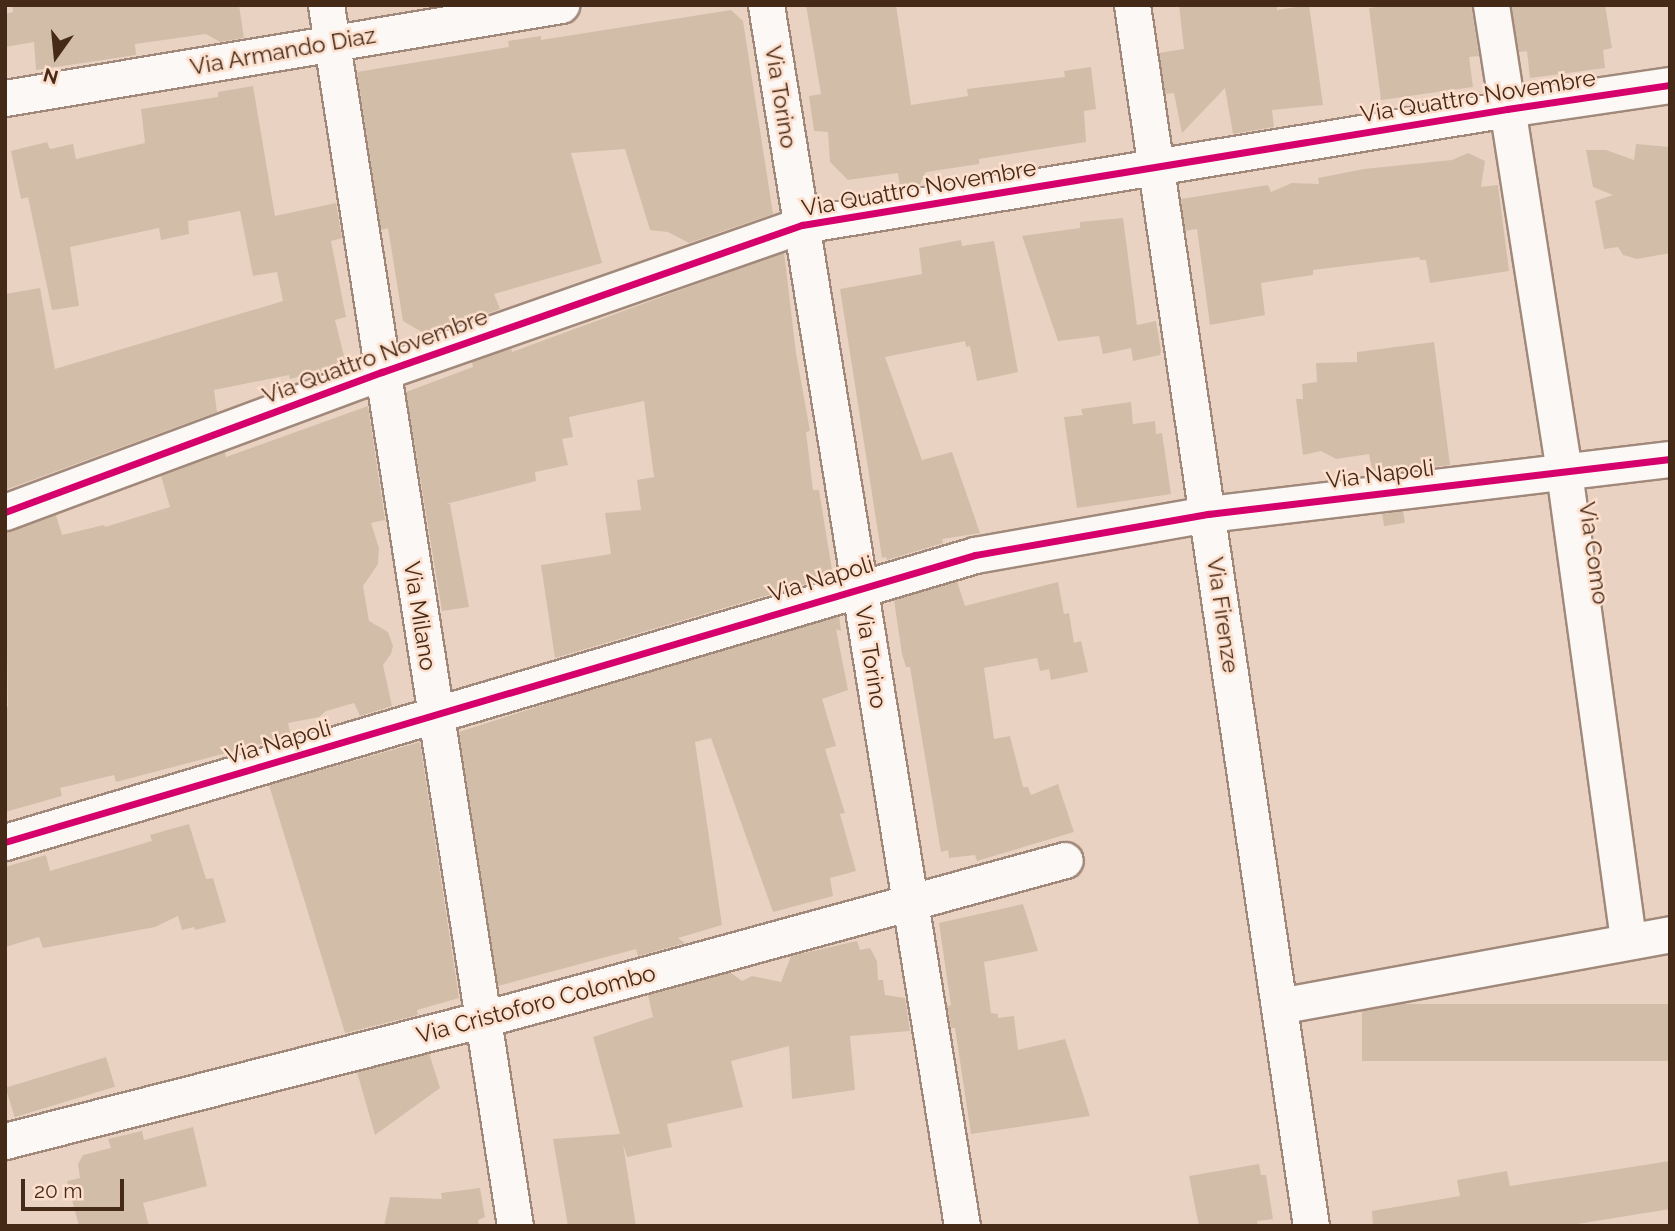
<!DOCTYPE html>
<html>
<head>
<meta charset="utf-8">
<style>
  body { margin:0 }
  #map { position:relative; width:1675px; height:1231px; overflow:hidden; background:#ead2c3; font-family:Raleway,sans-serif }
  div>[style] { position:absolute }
  .building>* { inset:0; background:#d2bda9; transform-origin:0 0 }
  .roads { filter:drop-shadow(2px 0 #a0897a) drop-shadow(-2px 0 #a0897a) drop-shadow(0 2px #a0897a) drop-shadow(0 -2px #a0897a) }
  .minor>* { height:35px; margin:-17.5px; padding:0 17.5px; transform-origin:17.5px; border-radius:17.5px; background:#fcf8f6 }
  .cycleway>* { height:7px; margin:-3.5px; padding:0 3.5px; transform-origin:3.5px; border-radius:3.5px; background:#d6006c }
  span { translate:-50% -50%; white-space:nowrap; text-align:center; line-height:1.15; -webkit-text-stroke:5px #fcdfcc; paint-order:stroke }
  .street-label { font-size:23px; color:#462a18 }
  .frame { position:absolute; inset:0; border:7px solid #462a18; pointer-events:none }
  .north { position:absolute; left:21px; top:21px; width:70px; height:70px; -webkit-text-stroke:5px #fcdfcc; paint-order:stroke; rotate:195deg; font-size:19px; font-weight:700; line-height:28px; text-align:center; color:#462a18 }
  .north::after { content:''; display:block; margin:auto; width:24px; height:32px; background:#462a18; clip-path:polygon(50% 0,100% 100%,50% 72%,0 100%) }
  .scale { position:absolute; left:21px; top:1179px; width:103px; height:32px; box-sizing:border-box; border:4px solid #462a18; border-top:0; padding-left:9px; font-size:21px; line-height:24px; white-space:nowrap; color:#462a18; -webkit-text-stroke:5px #fcdfcc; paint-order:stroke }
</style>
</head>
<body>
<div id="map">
  <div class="building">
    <i style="clip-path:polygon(12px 5px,239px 5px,244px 38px,220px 42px,206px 34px,135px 44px,136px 55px,36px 70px,34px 42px,5px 47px,5px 14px,13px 12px)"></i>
    <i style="clip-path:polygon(806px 5px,896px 5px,911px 105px,968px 96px,967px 89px,1065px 77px,1064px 71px,1091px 67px,1096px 109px,1084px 111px,1086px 142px,979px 159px,979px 164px,926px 172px,920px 184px,900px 187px,898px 173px,848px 180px,830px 162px,828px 132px,814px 131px,809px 96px,821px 94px)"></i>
    <i style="clip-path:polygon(1179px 5px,1277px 5px,1277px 10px,1309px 5px,1323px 105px,1272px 110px,1274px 127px,1233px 134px,1225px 88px,1182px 133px,1174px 93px,1165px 94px,1159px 53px,1184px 49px)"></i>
    <i style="clip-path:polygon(1391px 5px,1471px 5px,1479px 56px,1469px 57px,1473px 87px,1381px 100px,1369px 8px)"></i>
    <i style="clip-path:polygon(1511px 5px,1605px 5px,1612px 48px,1603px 50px,1605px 68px,1530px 78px,1527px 51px,1519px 52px)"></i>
    <i style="clip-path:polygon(731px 10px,743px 21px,773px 214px,689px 243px,668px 232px,650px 230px,625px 149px,571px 153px,602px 263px,494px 294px,500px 309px,427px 335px,403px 321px,388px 228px,381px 230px,357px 72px,509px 47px,508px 41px,541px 36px,541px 40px)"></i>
    <i style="clip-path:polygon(253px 86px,275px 216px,336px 203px,342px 238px,331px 241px,346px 317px,335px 320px,346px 364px,290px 379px,289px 375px,214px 390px,217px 412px,5px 490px,5px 294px,40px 288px,55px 369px,283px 301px,277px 272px,253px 276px,240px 211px,188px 221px,189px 234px,161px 240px,159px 228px,70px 247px,79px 306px,52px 310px,28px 197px,21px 199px,11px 151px,47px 142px,50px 149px,73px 144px,76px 159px,145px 143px,141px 109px,218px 97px,218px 92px)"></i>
    <i style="clip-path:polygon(1636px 144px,1670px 147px,1670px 253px,1637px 259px,1623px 255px,1618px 247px,1604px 249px,1595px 201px,1613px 195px,1593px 187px,1586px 150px,1606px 150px,1634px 160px)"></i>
    <i style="clip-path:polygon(1468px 153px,1485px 161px,1481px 187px,1498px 185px,1509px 271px,1430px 283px,1426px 260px,1420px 260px,1419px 257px,1313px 270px,1313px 275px,1261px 283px,1265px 315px,1210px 325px,1197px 229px,1185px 231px,1181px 199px,1268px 185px,1271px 192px,1292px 183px,1319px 184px,1318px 178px,1364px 169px,1452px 160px)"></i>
    <i style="clip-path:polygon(1123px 218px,1137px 325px,1156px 321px,1161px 351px,1160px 355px,1133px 361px,1131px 348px,1103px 354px,1099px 336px,1058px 341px,1022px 236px,1080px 228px,1080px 222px)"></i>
    <i style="clip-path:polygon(961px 240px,962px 246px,994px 241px,1018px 372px,977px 381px,970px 346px,966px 347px,965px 341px,885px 357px,922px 460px,952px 452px,980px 533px,942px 539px,943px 543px,887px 560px,886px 557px,882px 558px,840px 289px,922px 274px,919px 248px)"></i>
    <i style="clip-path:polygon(784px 252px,796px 353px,810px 431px,806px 432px,813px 490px,819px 490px,833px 576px,555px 658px,541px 565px,611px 554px,605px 513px,641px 510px,637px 480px,654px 477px,644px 401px,569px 417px,573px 437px,562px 439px,568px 465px,535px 472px,536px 481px,446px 504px,450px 504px,469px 607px,442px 611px,406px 392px,473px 367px,472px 362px,511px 348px,512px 352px)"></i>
    <i style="clip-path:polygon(1434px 342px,1450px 465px,1373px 474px,1369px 454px,1336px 459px,1321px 451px,1303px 455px,1296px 399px,1303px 399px,1302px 384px,1317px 382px,1316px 363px,1357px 362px,1357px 352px)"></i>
    <i style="clip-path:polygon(1131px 402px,1133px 424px,1155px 421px,1156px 434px,1162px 433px,1171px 494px,1077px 508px,1064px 417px,1083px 415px,1081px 409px)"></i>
    <i style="clip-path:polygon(368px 406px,385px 520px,371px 523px,379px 548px,378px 564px,363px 586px,369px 621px,388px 632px,393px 646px,391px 654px,383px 665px,392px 706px,360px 716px,354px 703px,326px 711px,319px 717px,288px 723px,291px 736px,116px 782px,114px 775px,60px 788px,62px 796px,5px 812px,5px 707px,8px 707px,5px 532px,56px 515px,62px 535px,104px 525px,105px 527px,170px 507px,161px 476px,225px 452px,226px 457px)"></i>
    <i style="left:1403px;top:511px;width:12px;height:21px;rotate:81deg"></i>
    <i style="clip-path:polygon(957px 581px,965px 606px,1058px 582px,1064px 614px,1069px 613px,1074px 643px,1081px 641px,1088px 672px,1051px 680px,1049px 669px,1040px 671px,1037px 658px,984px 668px,994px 739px,1010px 736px,1023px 787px,1028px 787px,1031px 795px,1058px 784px,1074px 832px,977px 861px,975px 855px,949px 858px,948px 850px,941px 852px,910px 667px,906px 667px,902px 654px,894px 600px)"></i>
    <i style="clip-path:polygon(839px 616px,841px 631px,836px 629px,848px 690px,822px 699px,836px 746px,825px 749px,845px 813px,840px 814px,856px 871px,830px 878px,833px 896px,773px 912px,711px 738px,695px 742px,722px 925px,678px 938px,685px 943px,638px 956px,636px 949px,498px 986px,459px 732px,561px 699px)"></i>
    <i style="clip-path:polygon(420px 742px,459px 998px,417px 1010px,418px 1015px,345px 1033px,269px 785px)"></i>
    <i style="clip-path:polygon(189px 824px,206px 879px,213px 878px,226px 922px,195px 930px,194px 927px,182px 930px,178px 916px,155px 927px,43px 948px,39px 937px,5px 947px,5px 867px,46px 855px,50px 871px,152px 841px,150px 835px)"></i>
    <i style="clip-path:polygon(1023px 904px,1038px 951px,984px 962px,991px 1013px,998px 1014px,998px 1018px,1014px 1016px,1018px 1050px,1065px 1039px,1090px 1116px,971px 1134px,955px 1028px,951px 1028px,947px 1005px,951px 1006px,939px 923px)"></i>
    <i style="clip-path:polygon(857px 941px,860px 950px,870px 948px,877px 961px,878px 980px,883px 980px,885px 995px,905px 998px,910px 1031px,850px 1036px,855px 1090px,792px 1099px,789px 1046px,731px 1061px,743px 1107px,667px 1124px,672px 1147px,627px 1157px,623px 1144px,636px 1226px,568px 1226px,553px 1139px,620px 1134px,593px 1037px,653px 1017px,648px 995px,730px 972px,742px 981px,752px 976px,781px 982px,791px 956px)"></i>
    <i style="left:1670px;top:1004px;width:57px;height:308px;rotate:90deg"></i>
    <i style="clip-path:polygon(429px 1053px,440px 1088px,375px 1135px,357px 1072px)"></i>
    <i style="left:106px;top:1057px;width:31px;height:105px;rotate:73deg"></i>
    <i style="clip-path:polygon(193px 1127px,207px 1186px,143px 1203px,149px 1226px,79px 1226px,67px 1181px,80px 1178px,78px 1164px,83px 1155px,111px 1148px,108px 1139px,142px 1131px,144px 1140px)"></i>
    <i style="clip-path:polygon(1670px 1161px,1670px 1209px,1565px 1226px,1373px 1226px,1372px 1211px,1460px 1196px,1457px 1180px,1507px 1171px,1510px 1186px)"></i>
    <i style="clip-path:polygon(1259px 1164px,1261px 1175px,1266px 1175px,1273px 1219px,1257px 1221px,1258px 1226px,1199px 1226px,1189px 1176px)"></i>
    <i style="clip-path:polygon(480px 1188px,485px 1217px,478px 1220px,479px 1226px,384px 1226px,390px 1197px,442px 1199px,441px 1193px)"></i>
  </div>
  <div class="roads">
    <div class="minor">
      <i style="left:326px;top:5px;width:1236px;rotate:81.2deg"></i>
      <i style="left:766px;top:5px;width:1237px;rotate:80.88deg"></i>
      <i style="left:1132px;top:5px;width:1234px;rotate:81.66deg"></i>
      <i style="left:1491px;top:5px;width:473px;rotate:81.1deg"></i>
      <i style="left:1564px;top:472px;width:473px;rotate:82.2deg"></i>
      <i style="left:5px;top:98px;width:564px;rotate:-9.5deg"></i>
      <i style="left:5px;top:512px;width:402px;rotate:-20.4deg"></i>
      <i style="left:382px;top:372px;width:445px;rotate:-19.3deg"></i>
      <i style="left:802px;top:225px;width:714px;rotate:-9.34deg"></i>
      <i style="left:1507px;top:109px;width:165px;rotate:-8.4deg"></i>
      <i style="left:5px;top:842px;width:1012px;rotate:-16.48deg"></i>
      <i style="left:975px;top:555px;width:237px;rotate:-10deg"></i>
      <i style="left:1208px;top:514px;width:465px;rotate:-6.8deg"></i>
      <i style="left:1279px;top:1006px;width:398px;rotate:-10.4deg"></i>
      <i style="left:5px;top:1141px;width:493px;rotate:-14.3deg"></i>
      <i style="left:483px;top:1019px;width:603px;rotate:-15.28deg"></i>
    </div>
  </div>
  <div class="cycleway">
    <i style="left:5px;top:512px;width:402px;rotate:-20.4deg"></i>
    <i style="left:382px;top:372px;width:445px;rotate:-19.3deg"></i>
    <i style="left:802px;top:225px;width:714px;rotate:-9.34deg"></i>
    <i style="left:1507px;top:109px;width:165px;rotate:-8.4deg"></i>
    <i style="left:5px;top:842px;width:1012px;rotate:-16.48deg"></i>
    <i style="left:975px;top:555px;width:237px;rotate:-10deg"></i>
    <i style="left:1208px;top:514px;width:465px;rotate:-6.8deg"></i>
  </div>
  <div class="street-label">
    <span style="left:283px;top:51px;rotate:-10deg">Via Armando Diaz</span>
    <span style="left:1478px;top:96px;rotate:-9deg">Via Quattro Novembre</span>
    <span style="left:781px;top:97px;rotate:81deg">Via Torino</span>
    <span style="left:919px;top:188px;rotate:-10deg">Via Quattro Novembre</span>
    <span style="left:375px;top:356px;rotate:-20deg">Via Quattro Novembre</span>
    <span style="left:1380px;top:474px;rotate:-7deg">Via Napoli</span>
    <span style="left:1594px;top:553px;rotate:82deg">Via Como</span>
    <span style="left:821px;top:579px;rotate:-17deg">Via Napoli</span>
    <span style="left:1223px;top:615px;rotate:82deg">Via Firenze</span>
    <span style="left:420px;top:616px;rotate:81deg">Via Milano</span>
    <span style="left:871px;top:657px;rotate:81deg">Via Torino</span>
    <span style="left:278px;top:742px;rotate:-16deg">Via Napoli</span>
    <span style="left:536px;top:1004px;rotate:-15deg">Via Cristoforo Colombo</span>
  </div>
  <div class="frame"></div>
  <div class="north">N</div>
  <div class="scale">20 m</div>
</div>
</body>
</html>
